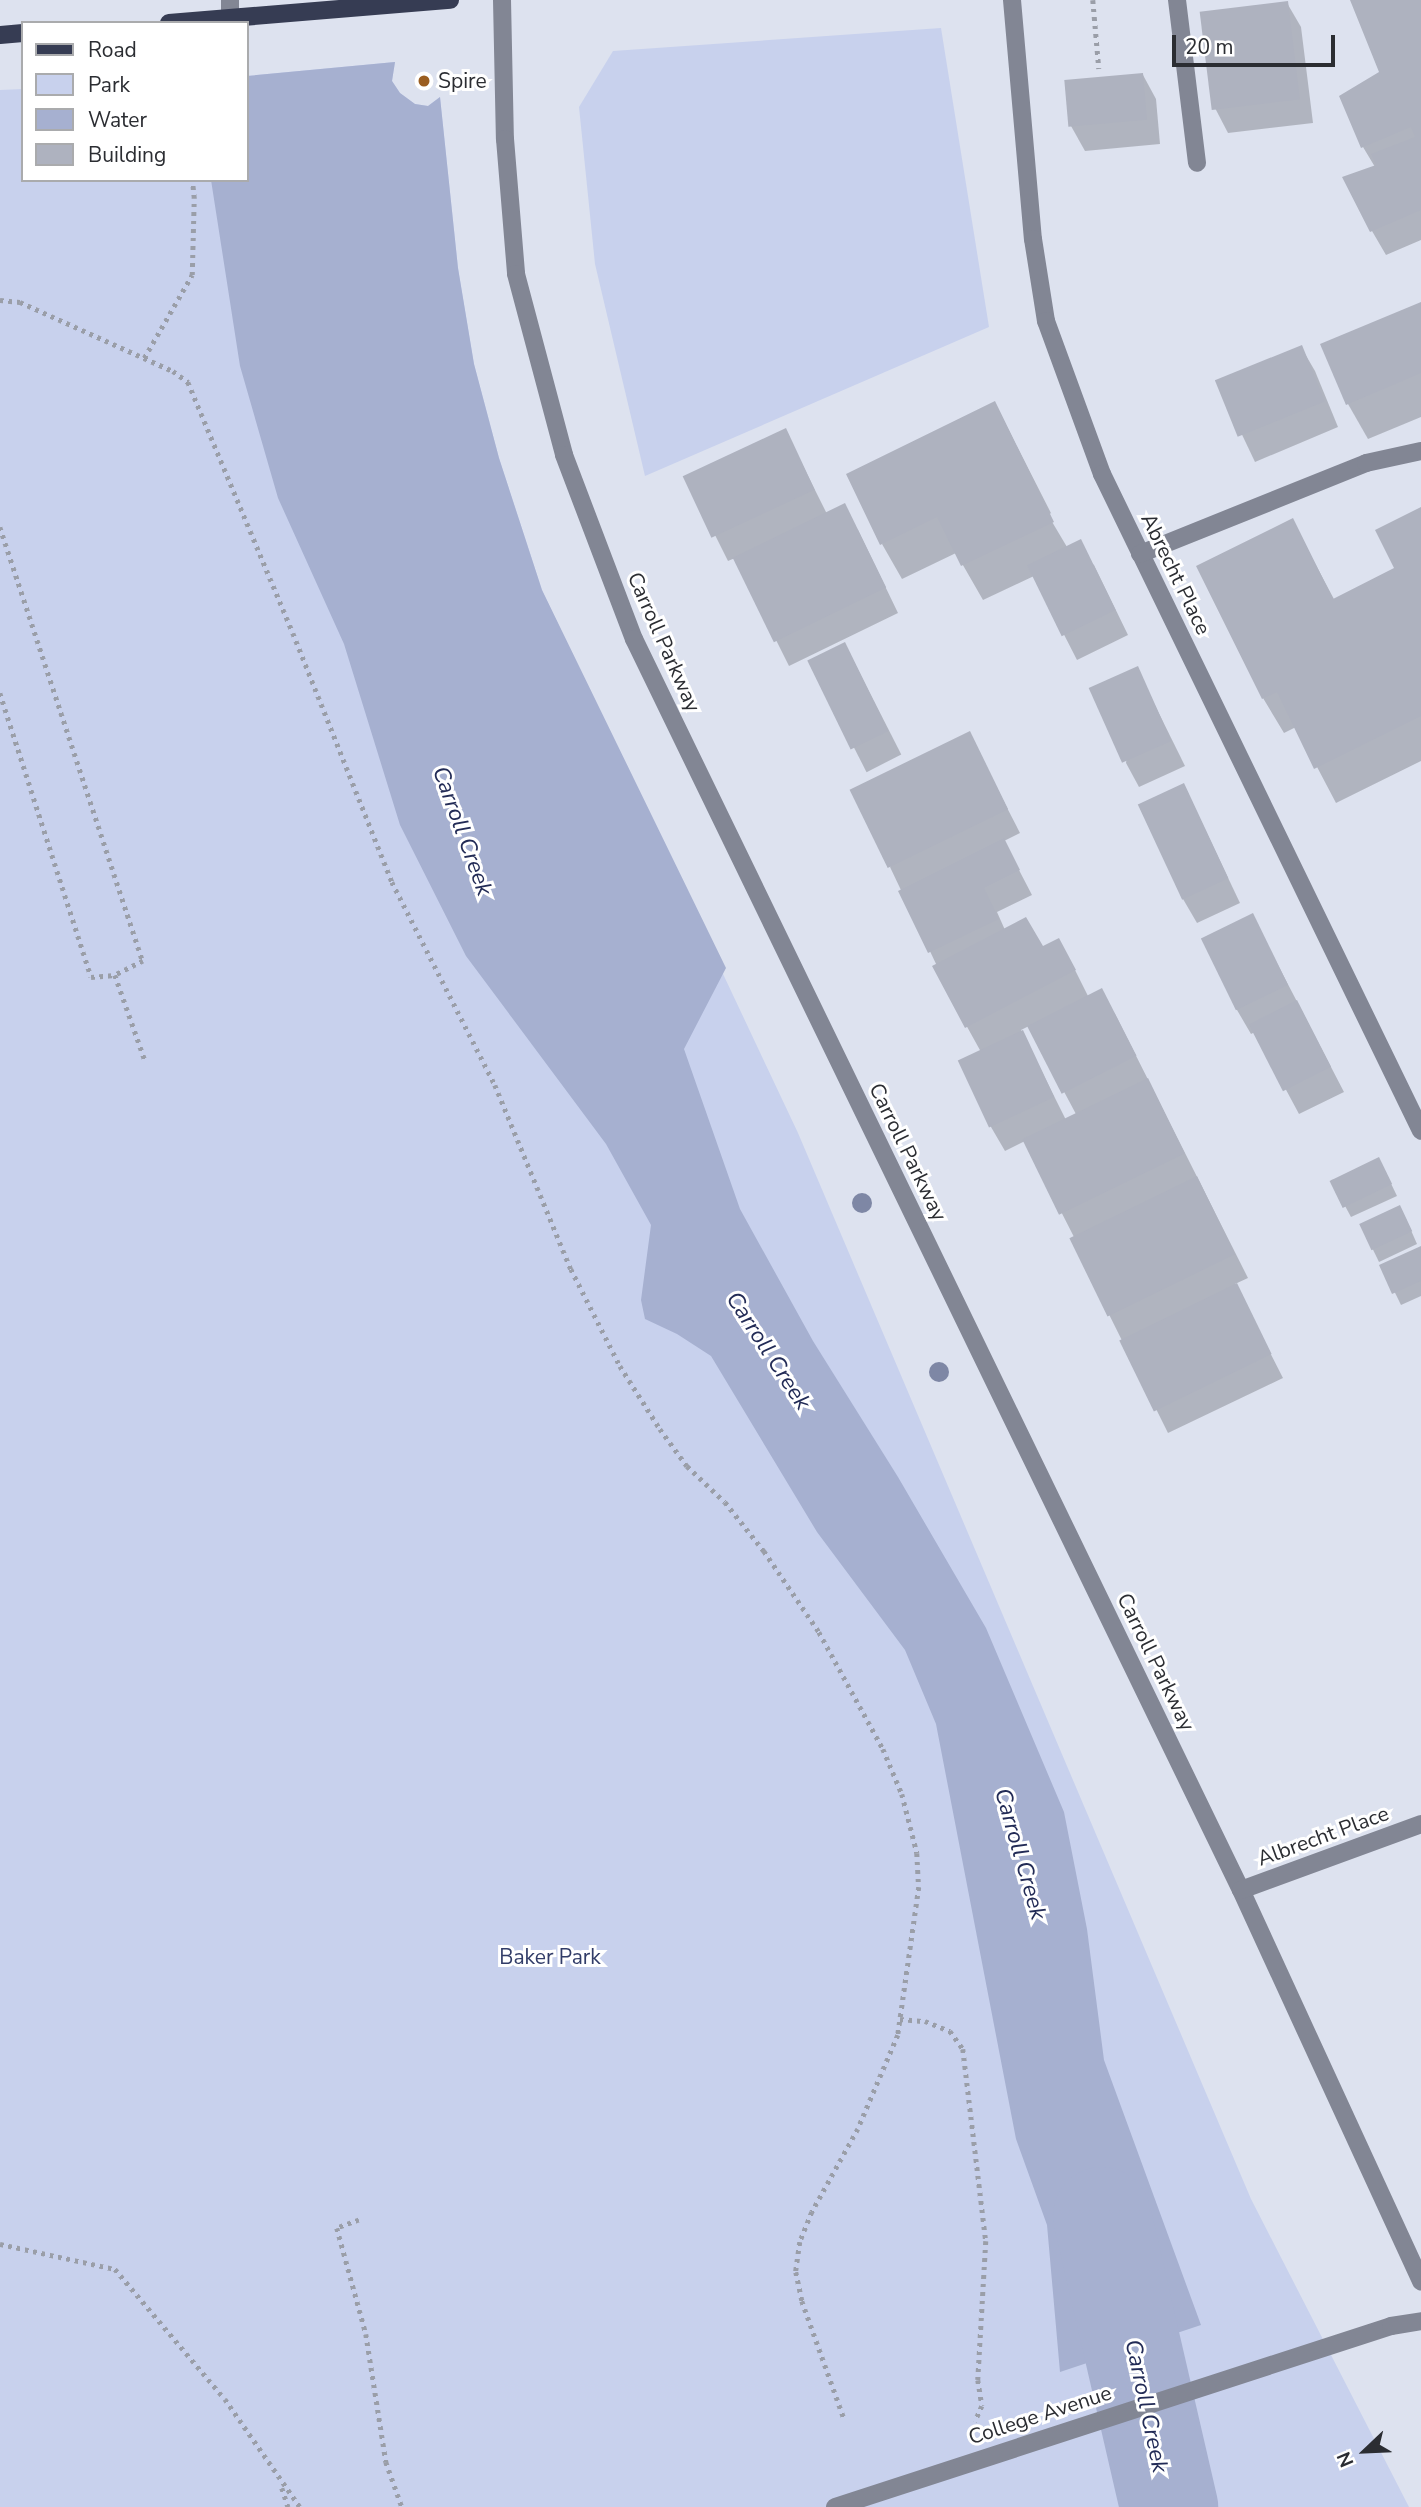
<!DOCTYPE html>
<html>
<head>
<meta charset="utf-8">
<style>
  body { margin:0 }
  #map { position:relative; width:1421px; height:2507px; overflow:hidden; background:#dde2ef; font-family:"Nunito Sans",sans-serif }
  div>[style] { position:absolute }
  .green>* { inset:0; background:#c8d1ed }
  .water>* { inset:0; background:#a6b0d0 }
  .shadow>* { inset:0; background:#0003; transform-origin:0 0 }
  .river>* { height:98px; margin:-49px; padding:0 49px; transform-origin:49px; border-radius:49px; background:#a6b0d0 }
  .building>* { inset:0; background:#aeb2bf; transform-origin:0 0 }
  .path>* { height:4.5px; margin-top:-2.25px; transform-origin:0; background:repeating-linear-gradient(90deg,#9a9ea8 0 3.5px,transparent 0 8.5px) }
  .minor>* { height:18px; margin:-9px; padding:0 9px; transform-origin:9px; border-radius:9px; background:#828694 }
  .major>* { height:18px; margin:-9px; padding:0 9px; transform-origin:9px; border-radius:9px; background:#363c53 }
  .trees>* { width:20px; height:20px; margin:-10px; border-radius:50%; background:#7e87a5 }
  .dots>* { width:19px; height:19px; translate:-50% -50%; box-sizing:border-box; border:4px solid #fff; border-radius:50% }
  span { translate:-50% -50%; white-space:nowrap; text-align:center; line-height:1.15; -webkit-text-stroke:6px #fff; paint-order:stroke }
  .poi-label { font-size:21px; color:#2b2d32 }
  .left { translate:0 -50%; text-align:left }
  .street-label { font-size:21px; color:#2b2d32 }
  .park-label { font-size:21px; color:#313c68 }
  .water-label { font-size:23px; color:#222b56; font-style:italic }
  .legend { position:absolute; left:21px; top:21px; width:228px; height:161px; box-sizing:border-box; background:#fff; border:2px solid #aaabad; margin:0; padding:9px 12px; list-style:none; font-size:21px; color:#2b2d32 }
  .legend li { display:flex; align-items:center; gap:14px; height:35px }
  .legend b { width:35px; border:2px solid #aaabad }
  .north { position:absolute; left:1330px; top:2416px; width:70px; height:70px; -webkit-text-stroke:5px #fff; paint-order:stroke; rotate:247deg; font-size:19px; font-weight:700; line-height:28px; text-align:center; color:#2b2d32 }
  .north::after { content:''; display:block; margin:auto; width:24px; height:32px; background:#2b2d32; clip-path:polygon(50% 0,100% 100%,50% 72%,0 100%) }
  .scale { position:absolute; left:1172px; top:35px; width:163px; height:32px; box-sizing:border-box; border:4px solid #2b2d32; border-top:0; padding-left:9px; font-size:21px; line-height:24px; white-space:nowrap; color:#2b2d32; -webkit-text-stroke:5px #fff; paint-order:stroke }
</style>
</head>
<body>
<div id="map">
  <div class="green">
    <i style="clip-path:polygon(941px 28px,989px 327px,645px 476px,595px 264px,579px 107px,613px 51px)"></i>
    <i style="clip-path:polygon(395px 62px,392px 81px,400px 93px,415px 104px,428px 106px,440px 97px,458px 268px,474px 364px,499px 458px,542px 590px,798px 1133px,1251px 2199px,1409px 2507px,0 2507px,0 90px,23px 89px,23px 180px,247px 180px,247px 76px)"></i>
  </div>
  <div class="water">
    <i style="clip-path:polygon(395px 62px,392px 81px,400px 93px,415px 104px,428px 106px,440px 97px,458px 268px,474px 364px,499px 458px,542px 590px,726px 968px,684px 1049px,740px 1209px,813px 1341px,898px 1477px,986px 1628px,1064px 1812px,1087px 1929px,1104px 2060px,1201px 2325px,1060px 2372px,1047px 2225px,1016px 2139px,936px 1724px,905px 1650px,817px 1532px,711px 1356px,677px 1334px,645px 1319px,641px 1300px,651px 1225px,606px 1144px,466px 956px,400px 825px,344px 644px,278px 498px,240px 366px,211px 180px,247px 180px,247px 76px)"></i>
  </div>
  <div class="shadow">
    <i style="clip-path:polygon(1352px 0,1421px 0,1421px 240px,1386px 255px,1372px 231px,1375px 167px,1363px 147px,1382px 73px)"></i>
    <i style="clip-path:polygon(1287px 3px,1301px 27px,1313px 123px,1228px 133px,1215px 108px)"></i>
    <i style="clip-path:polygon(1143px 75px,1156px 99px,1160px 144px,1085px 151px,1071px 126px)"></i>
    <i style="clip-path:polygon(1421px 304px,1421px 417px,1368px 439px,1348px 404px,1323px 345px)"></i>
    <i style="clip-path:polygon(1301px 347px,1315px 371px,1338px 427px,1255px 462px,1217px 382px)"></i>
    <i style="clip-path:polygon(995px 403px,1053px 517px,1051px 513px,1048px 515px,1067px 547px,1094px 565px,1128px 635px,1077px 660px,1034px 576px,983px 600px,956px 553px,902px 579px,882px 544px)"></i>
    <i style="clip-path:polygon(785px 430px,827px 514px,858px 530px,898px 613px,789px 666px,735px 558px,728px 561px,686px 477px)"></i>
    <i style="clip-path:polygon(1421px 509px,1421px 761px,1336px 803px,1296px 727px,1284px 733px,1263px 698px,1292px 520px,1335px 601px,1396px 569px)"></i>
    <i style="left:845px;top:644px;width:124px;height:39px;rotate:63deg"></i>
    <i style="clip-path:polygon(1137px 669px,1185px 766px,1139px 787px,1126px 763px)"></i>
    <i style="clip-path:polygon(evenodd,969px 734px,1020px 833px,1004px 841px,1032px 895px,997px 912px,1005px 930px,1072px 964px,1088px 996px,1115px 1014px,1248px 1278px,1235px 1284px,1283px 1378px,1168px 1433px,1071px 1238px,1074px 1237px,1025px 1141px,1005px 1151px,991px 1127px,960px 1062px,981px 1052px,934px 967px,937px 966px,890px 867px,969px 734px,1029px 1026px,1077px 1116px,1067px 1122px,1021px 1030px,1029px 1026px)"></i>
    <i style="clip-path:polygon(1184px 785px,1240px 903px,1197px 923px,1183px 899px)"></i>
    <i style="clip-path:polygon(1252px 915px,1344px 1092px,1299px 1114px,1255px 1032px,1251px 1034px,1237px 1010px,1203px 939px)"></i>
    <i style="clip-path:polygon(1385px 1171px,1397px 1196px,1351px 1217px,1331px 1180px)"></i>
    <i style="clip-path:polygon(1406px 1219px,1417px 1244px,1379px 1262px,1361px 1225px)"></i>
    <i style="clip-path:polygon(1421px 1251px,1421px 1296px,1401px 1305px,1382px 1266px)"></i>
  </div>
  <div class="river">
    <i style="left:1102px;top:2216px;width:299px;rotate:77deg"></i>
  </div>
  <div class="building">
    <i style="clip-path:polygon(1350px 0,1421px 0,1421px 210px,1370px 232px,1342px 177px,1376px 165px,1371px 154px,1415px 137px,1411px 127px,1361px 148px,1339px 96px,1379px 72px)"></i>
    <i style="left:1288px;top:1px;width:99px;height:89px;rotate:83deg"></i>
    <i style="left:1143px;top:73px;width:47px;height:79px;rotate:85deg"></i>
    <i style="clip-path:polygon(1421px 302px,1421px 373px,1346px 405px,1320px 344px)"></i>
    <i style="left:1302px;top:345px;width:61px;height:94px;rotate:68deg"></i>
    <i style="clip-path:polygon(995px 401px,1054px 522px,961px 566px,937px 517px,880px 545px,846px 474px)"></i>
    <i style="left:786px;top:428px;width:68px;height:114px;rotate:65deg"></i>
    <i style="left:845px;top:503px;width:94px;height:125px;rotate:64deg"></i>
    <i style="clip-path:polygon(1421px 507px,1421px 716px,1314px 769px,1277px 692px,1262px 699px,1196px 566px,1293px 518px,1333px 599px,1394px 568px,1375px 530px)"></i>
    <i style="left:1081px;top:539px;width:79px;height:60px;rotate:64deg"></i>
    <i style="left:845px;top:642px;width:99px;height:42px;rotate:64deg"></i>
    <i style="left:1138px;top:666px;width:82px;height:54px;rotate:66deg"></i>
    <i style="left:970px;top:731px;width:87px;height:134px;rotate:64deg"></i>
    <i style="left:1184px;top:783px;width:105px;height:51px;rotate:65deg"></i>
    <i style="clip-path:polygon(1004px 838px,1020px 870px,984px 888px,999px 919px,928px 953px,898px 891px)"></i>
    <i style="left:1253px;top:913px;width:80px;height:58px;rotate:64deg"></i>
    <i style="clip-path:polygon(1026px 917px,1043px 946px,1059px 938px,1076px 970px,965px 1028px,932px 966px)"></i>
    <i style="left:1102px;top:988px;width:76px;height:84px;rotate:63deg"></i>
    <i style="left:1297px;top:1000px;width:75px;height:54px;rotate:63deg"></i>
    <i style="left:1023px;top:1030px;width:74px;height:72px;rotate:65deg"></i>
    <i style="left:1148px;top:1078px;width:84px;height:140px;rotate:64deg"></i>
    <i style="left:1379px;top:1157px;width:30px;height:55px;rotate:64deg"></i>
    <i style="left:1197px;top:1176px;width:87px;height:142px;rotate:64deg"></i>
    <i style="left:1400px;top:1205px;width:29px;height:45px;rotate:65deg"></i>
    <i style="clip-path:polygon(1421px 1246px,1421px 1281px,1392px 1294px,1379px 1265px)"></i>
    <i style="left:1237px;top:1283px;width:79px;height:131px;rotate:64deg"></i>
  </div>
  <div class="path">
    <i style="left:1093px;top:0;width:69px;rotate:85deg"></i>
    <i style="left:0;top:300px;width:20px;rotate:6deg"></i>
    <i style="left:20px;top:302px;width:168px;rotate:24.3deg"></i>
    <i style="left:173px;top:371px;width:19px;rotate:36deg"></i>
    <i style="left:188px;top:382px;width:272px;rotate:67.3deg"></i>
    <i style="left:293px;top:633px;width:268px;rotate:68.3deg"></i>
    <i style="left:392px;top:882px;width:228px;rotate:63.1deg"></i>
    <i style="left:495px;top:1085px;width:199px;rotate:67.6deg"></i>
    <i style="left:571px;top:1269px;width:109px;rotate:63.2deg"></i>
    <i style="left:620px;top:1366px;width:75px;rotate:57.6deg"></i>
    <i style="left:660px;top:1429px;width:46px;rotate:53.9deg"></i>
    <i style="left:687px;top:1466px;width:52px;rotate:43.5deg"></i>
    <i style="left:725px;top:1502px;width:63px;rotate:51.5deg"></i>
    <i style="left:764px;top:1551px;width:98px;rotate:55.8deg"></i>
    <i style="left:819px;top:1632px;width:133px;rotate:61.3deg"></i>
    <i style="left:883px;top:1749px;width:49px;rotate:67.1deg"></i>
    <i style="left:902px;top:1794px;width:61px;rotate:75.7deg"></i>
    <i style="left:917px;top:1853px;width:34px;rotate:87deg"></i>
    <i style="left:919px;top:1887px;width:149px;rotate:98.1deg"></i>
    <i style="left:898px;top:2035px;width:102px;rotate:113.1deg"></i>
    <i style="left:858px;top:2129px;width:95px;rotate:119deg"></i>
    <i style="left:812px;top:2212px;width:32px;rotate:112deg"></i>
    <i style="left:800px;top:2242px;width:30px;rotate:98deg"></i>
    <i style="left:796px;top:2272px;width:30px;rotate:78deg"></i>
    <i style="left:802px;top:2301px;width:124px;rotate:70.3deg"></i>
    <i style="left:144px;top:358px;width:96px;rotate:-60deg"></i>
    <i style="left:192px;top:275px;width:77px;rotate:-88.5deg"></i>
    <i style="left:194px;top:198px;width:18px;rotate:-96deg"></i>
    <i style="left:0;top:527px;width:457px;rotate:71.8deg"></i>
    <i style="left:143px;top:961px;width:31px;rotate:153deg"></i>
    <i style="left:115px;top:975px;width:93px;rotate:70.6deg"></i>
    <i style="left:0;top:693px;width:298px;rotate:72.2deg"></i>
    <i style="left:91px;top:977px;width:24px;rotate:-5deg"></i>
    <i style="left:900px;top:2019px;width:25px;rotate:5deg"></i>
    <i style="left:925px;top:2021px;width:27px;rotate:22deg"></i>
    <i style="left:950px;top:2031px;width:22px;rotate:54deg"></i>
    <i style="left:963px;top:2049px;width:193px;rotate:83.2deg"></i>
    <i style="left:986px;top:2241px;width:139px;rotate:93.3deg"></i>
    <i style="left:978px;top:2380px;width:26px;rotate:81deg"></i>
    <i style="left:982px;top:2406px;width:17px;rotate:114deg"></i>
    <i style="left:359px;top:2220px;width:23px;rotate:160deg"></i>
    <i style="left:337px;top:2228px;width:110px;rotate:74.7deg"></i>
    <i style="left:366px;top:2334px;width:130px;rotate:81.1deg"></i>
    <i style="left:386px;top:2462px;width:48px;rotate:70.4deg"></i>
    <i style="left:0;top:2244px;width:118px;rotate:12.3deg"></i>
    <i style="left:115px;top:2269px;width:170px;rotate:49.8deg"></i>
    <i style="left:225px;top:2399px;width:131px;rotate:55.2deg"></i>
    <i style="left:282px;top:2488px;width:20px;rotate:72deg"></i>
  </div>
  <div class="minor">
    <i style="left:502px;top:0;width:139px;rotate:88.8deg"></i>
    <i style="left:505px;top:139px;width:135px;rotate:85.3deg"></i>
    <i style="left:516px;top:274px;width:187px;rotate:75.1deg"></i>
    <i style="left:564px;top:455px;width:197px;rotate:69.2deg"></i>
    <i style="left:634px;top:639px;width:1390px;rotate:64.12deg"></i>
    <i style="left:1241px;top:1890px;width:431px;rotate:65.3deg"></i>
    <i style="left:1012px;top:0;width:240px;rotate:85deg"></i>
    <i style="left:1033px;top:239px;width:83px;rotate:81deg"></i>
    <i style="left:1046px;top:321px;width:163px;rotate:69.9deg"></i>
    <i style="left:1102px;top:474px;width:730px;rotate:64.1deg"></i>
    <i style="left:1177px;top:0;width:164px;rotate:83deg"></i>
    <i style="left:230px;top:18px;width:18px;rotate:-90deg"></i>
    <i style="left:1140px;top:554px;width:244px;rotate:-21.9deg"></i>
    <i style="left:1366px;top:463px;width:56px;rotate:-12.3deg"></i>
    <i style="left:1241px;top:1890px;width:192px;rotate:-20.1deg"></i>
    <i style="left:835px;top:2507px;width:585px;rotate:-18.03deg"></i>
    <i style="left:1391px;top:2326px;width:30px;rotate:-9deg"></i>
  </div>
  <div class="major">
    <i style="left:169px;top:23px;width:282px;rotate:-4.7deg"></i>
    <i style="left:0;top:35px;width:23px;rotate:-5deg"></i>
  </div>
  <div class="trees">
    <i style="left:862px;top:1203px"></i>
    <i style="left:939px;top:1372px"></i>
  </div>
  <div class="dots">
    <i style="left:424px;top:81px;background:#9a5d20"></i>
  </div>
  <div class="poi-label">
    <span class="left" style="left:438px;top:81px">Spire</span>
  </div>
  <div class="street-label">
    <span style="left:1176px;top:574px;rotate:64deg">Abrecht Place</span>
    <span style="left:664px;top:642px;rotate:66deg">Carroll Parkway</span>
    <span style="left:908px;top:1152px;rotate:64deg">Carroll Parkway</span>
    <span style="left:1156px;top:1662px;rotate:64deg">Carroll Parkway</span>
    <span style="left:1323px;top:1836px;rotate:-20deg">Albrecht Place</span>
    <span style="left:1040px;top:2415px;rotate:-18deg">College Avenue</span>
  </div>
  <div class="park-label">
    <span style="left:550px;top:1957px">Baker Park</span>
  </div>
  <div class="water-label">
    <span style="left:462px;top:831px;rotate:70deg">Carroll Creek</span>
    <span style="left:768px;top:1351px;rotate:57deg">Carroll Creek</span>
    <span style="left:1020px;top:1854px;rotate:74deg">Carroll Creek</span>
    <span style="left:1146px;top:2406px;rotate:78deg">Carroll Creek</span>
  </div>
  <ul class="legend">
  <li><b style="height:9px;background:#363c53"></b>Road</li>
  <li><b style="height:19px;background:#c8d1ed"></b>Park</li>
  <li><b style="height:19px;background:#a6b0d0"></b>Water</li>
  <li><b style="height:19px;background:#aeb2bf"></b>Building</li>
  </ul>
  <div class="north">N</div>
  <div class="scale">20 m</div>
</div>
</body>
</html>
